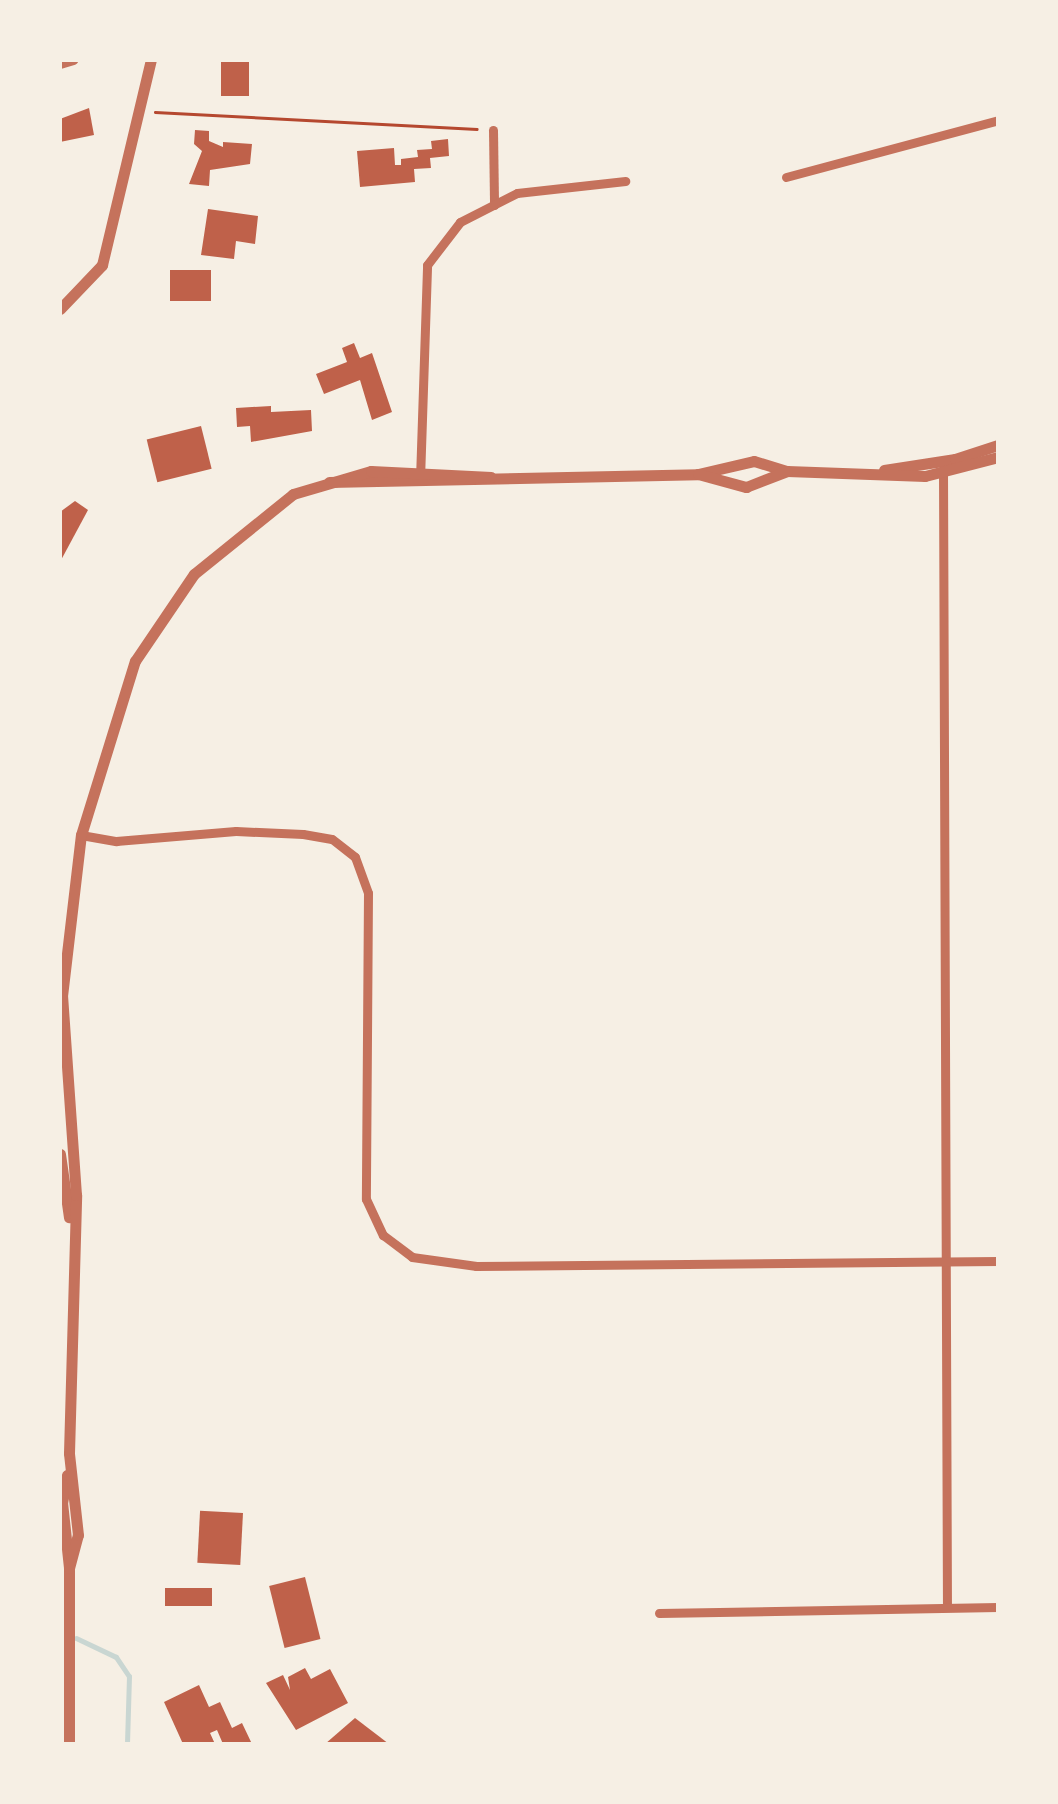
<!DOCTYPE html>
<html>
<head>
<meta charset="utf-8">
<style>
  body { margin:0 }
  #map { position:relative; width:1058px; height:1804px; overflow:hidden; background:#f6efe4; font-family:"DejaVu Sans",sans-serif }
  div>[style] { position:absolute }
  .stream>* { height:5px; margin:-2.5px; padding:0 2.5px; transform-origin:2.5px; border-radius:2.5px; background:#c9d6d2 }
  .building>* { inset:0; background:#bf614a; transform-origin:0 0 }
  .path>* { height:2.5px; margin:-1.25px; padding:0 1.25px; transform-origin:1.25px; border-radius:1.25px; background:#b5482f }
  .minor>* { height:9px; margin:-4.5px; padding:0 4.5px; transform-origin:4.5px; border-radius:4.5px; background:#c5725c }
  .tertiary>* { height:11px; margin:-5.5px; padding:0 5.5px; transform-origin:5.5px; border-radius:5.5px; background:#c5725c }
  span { translate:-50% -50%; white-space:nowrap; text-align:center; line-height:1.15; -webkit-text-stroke:8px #f6efe4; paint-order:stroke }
  .frame { position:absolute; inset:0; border:62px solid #f6efe4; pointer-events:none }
</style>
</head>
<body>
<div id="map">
  <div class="stream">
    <i style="left:76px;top:1638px;width:44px;rotate:25.4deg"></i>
    <i style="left:116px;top:1657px;width:23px;rotate:56deg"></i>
    <i style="left:129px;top:1676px;width:68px;rotate:91.7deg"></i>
  </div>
  <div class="building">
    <i style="left:221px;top:60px;width:28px;height:36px"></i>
    <i style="clip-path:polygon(89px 108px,94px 135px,60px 142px,60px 119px)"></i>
    <i style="clip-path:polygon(195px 130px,209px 131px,209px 141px,223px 147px,223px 142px,252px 144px,250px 164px,210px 170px,209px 186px,189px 184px,202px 151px,194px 144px)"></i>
    <i style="clip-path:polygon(448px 139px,449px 156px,430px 158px,431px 168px,414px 169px,415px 182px,360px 187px,357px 151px,394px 148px,395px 165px,401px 165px,401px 159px,418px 157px,417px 150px,432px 149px,431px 141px)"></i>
    <i style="clip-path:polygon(208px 209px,258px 216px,255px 244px,236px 241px,234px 259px,201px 255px)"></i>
    <i style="left:170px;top:270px;width:41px;height:31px"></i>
    <i style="clip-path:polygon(354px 343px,360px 358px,372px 353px,392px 412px,372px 420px,360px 380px,324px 394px,316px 374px,347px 362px,342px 348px)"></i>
    <i style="clip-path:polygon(271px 406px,271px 412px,311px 410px,312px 431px,251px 442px,250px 426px,237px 427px,236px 408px)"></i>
    <i style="left:201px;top:426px;width:44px;height:56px;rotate:76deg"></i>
    <i style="clip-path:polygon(75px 501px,88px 510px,60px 562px,60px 512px)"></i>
    <i style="left:243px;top:1513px;width:52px;height:43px;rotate:93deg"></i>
    <i style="left:305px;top:1577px;width:64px;height:37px;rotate:76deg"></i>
    <i style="left:212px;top:1588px;width:18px;height:47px;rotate:90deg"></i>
    <i style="clip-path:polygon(305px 1668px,311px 1679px,330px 1669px,348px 1703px,296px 1730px,266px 1683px,283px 1675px,290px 1690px,288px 1677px)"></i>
    <i style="clip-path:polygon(199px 1685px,209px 1707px,220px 1702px,232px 1728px,242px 1723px,252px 1744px,223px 1744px,217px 1730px,210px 1733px,215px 1744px,183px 1744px,164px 1702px)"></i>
    <i style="clip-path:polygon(355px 1718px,389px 1744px,325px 1744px)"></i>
  </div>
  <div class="path">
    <i style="left:155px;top:112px;width:322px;rotate:3deg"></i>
  </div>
  <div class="minor">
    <i style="left:60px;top:64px;width:14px;rotate:-17deg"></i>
    <i style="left:493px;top:130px;width:75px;rotate:89.2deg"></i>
    <i style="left:786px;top:177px;width:220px;rotate:-15deg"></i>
    <i style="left:943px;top:469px;width:1137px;rotate:89.8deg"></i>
    <i style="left:420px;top:479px;width:214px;rotate:-88.1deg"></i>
    <i style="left:427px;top:265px;width:54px;rotate:-52.5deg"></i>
    <i style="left:460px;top:222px;width:64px;rotate:-27deg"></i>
    <i style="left:517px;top:193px;width:109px;rotate:-6.3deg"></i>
    <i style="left:81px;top:835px;width:36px;rotate:10deg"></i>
    <i style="left:116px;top:841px;width:120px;rotate:-4.8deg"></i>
    <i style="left:236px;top:831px;width:67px;rotate:2.6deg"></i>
    <i style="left:303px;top:834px;width:29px;rotate:10deg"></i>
    <i style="left:332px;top:839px;width:29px;rotate:38deg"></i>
    <i style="left:355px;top:857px;width:38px;rotate:70deg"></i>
    <i style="left:368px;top:893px;width:306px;rotate:90.4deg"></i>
    <i style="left:366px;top:1199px;width:40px;rotate:65deg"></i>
    <i style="left:383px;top:1235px;width:36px;rotate:37deg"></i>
    <i style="left:412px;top:1257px;width:65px;rotate:8deg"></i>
    <i style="left:476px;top:1266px;width:522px;rotate:-0.55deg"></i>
    <i style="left:659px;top:1613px;width:339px;rotate:-1deg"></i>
  </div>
  <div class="tertiary">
    <i style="left:60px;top:309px;width:61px;rotate:-46.3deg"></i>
    <i style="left:102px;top:265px;width:211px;rotate:-76.6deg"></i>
    <i style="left:884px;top:470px;width:72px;rotate:-8.8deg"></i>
    <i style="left:955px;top:459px;width:45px;rotate:-18deg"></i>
    <i style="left:698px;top:474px;width:57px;rotate:-13.1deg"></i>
    <i style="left:754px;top:461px;width:34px;rotate:17deg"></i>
    <i style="left:787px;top:471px;width:138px;rotate:2.1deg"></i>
    <i style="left:925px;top:476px;width:75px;rotate:-14.6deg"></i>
    <i style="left:329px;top:482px;width:369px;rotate:-1.2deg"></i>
    <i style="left:698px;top:474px;width:50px;rotate:15.2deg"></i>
    <i style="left:746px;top:487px;width:44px;rotate:-21.3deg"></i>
    <i style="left:60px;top:1154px;width:64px;rotate:81.9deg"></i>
    <i style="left:67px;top:1475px;width:27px;rotate:100deg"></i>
    <i style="left:62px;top:1502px;width:66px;rotate:83.9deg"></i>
    <i style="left:69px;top:1568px;width:176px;rotate:90deg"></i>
    <i style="left:69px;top:1568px;width:34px;rotate:-75deg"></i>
    <i style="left:78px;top:1535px;width:82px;rotate:-96.3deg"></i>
    <i style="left:69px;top:1453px;width:258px;rotate:-88.4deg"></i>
    <i style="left:76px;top:1195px;width:199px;rotate:-94deg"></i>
    <i style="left:62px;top:996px;width:162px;rotate:-83.3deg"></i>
    <i style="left:81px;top:835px;width:182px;rotate:-72.8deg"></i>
    <i style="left:135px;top:661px;width:105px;rotate:-55.9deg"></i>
    <i style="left:194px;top:574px;width:127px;rotate:-38.9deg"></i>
    <i style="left:293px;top:494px;width:81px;rotate:-16.4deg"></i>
    <i style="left:371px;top:471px;width:120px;rotate:2.9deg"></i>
  </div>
  <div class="frame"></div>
</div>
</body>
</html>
